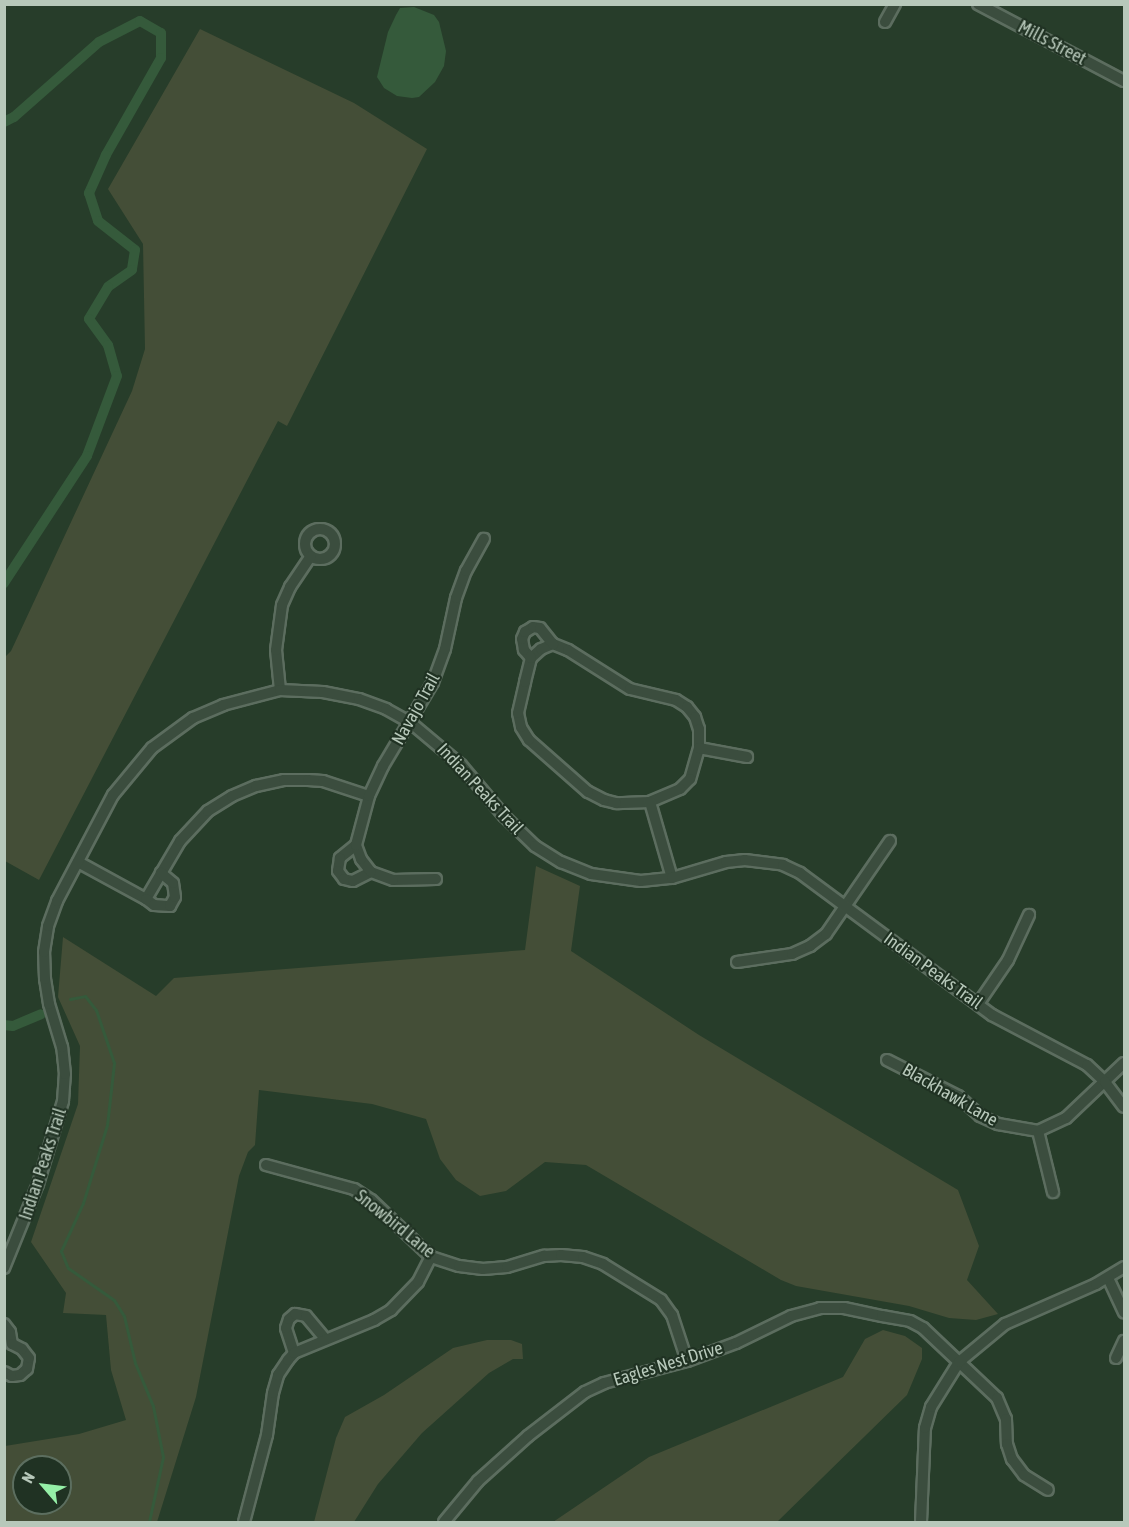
<!DOCTYPE html>
<html>
<head>
<meta charset="utf-8">
<style>
  body { margin:0 }
  #map { position:relative; width:1129px; height:1527px; overflow:hidden; background:#273d2a; font-family:"Asap Condensed",sans-serif }
  div>[style] { position:absolute }
  .green>* { inset:0; background:#444e37 }
  .water>* { inset:0; background:#355a3b }
  .stream>* { height:3px; margin:-1.5px; padding:0 1.5px; transform-origin:1.5px; border-radius:1.5px; background:#355a3b }
  .canal>* { height:10px; margin:-5px; padding:0 5px; transform-origin:5px; border-radius:5px; background:#355a3b }
  .roads { filter:drop-shadow(2px 0 #5c6d5f) drop-shadow(-2px 0 #5c6d5f) drop-shadow(0 2px #5c6d5f) drop-shadow(0 -2px #5c6d5f) }
  .street>* { height:10px; margin:-5px; padding:0 5px; transform-origin:5px; border-radius:5px; background:#3b4d3e }
  .street>.ring { margin:-5px; padding:0; box-sizing:content-box; background:none; border:10px solid #3b4d3e; border-radius:50% }
  span { translate:-50% -50%; white-space:nowrap; text-align:center; line-height:1.15; -webkit-text-stroke:4.5px #203223; paint-order:stroke }
  .street-label { font-size:18px; color:#b7c8ba }
  .frame { position:absolute; inset:0; border:6px solid #b7c8ba; pointer-events:none }
  .north { position:absolute; left:12px; top:1455px; width:60px; height:60px; box-sizing:border-box; background:#203223; border:2px solid #5c6e5f; border-radius:50%; rotate:298deg; font-size:16px; font-weight:700; line-height:24px; text-align:center; color:#b7c8ba }
  .north::after { content:''; display:block; margin:auto; width:21px; height:27px; background:#95efa7; clip-path:polygon(50% 0,100% 100%,50% 72%,0 100%) }
</style>
</head>
<body>
<div id="map">
  <div class="green">
    <i style="clip-path:polygon(200px 29px,354px 103px,427px 149px,287px 426px,278px 421px,39px 880px,5px 861px,5px 657px,11px 651px,132px 391px,145px 349px,143px 244px,108px 189px)"></i>
    <i style="clip-path:polygon(evenodd,536px 866px,580px 886px,571px 951px,699px 1035px,958px 1190px,979px 1246px,967px 1280px,998px 1314px,976px 1320px,949px 1318px,909px 1306px,796px 1286px,781px 1280px,586px 1165px,545px 1162px,506px 1191px,480px 1196px,456px 1180px,440px 1159px,426px 1119px,372px 1104px,259px 1090px,255px 1145px,248px 1152px,239px 1176px,196px 1397px,157px 1522px,5px 1522px,5px 1446px,79px 1434px,126px 1420px,111px 1370px,106px 1315px,63px 1313px,66px 1293px,31px 1242px,78px 1104px,80px 1046px,58px 997px,63px 937px,156px 996px,174px 978px,525px 950px,536px 866px,24px 1467px,60px 1467px,60px 1503px,24px 1503px,24px 1467px)"></i>
    <i style="clip-path:polygon(883px 1330px,905px 1336px,922px 1348px,922px 1359px,907px 1395px,777px 1522px,553px 1522px,649px 1457px,843px 1377px,865px 1339px)"></i>
    <i style="clip-path:polygon(487px 1340px,511px 1340px,522px 1344px,523px 1359px,513px 1359px,489px 1373px,422px 1433px,378px 1484px,354px 1522px,314px 1522px,336px 1438px,345px 1417px,384px 1395px,453px 1348px)"></i>
  </div>
  <div class="water">
    <i style="clip-path:polygon(414px 7px,434px 15px,439px 22px,446px 51px,444px 66px,435px 82px,419px 97px,412px 98px,397px 96px,384px 88px,377px 77px,388px 32px,396px 15px,400px 8px)"></i>
  </div>
  <div class="stream">
    <i style="left:70px;top:999px;width:15px;rotate:-11deg"></i>
    <i style="left:85px;top:996px;width:18px;rotate:52deg"></i>
    <i style="left:96px;top:1010px;width:56px;rotate:71.2deg"></i>
    <i style="left:114px;top:1063px;width:62px;rotate:96.4deg"></i>
    <i style="left:107px;top:1125px;width:82px;rotate:107.1deg"></i>
    <i style="left:83px;top:1203px;width:53px;rotate:114.6deg"></i>
    <i style="left:61px;top:1251px;width:18px;rotate:68deg"></i>
    <i style="left:68px;top:1268px;width:56px;rotate:34.8deg"></i>
    <i style="left:114px;top:1300px;width:19px;rotate:58deg"></i>
    <i style="left:124px;top:1316px;width:48px;rotate:76.8deg"></i>
    <i style="left:135px;top:1363px;width:47px;rotate:67.3deg"></i>
    <i style="left:153px;top:1406px;width:52px;rotate:78.9deg"></i>
    <i style="left:163px;top:1457px;width:66px;rotate:102.2deg"></i>
  </div>
  <div class="canal">
    <i style="left:4px;top:122px;width:11px;rotate:-27deg"></i>
    <i style="left:14px;top:117px;width:113px;rotate:-41.4deg"></i>
    <i style="left:99px;top:42px;width:46px;rotate:-27.1deg"></i>
    <i style="left:140px;top:21px;width:24px;rotate:30deg"></i>
    <i style="left:161px;top:33px;width:25px;rotate:90deg"></i>
    <i style="left:161px;top:58px;width:112px;rotate:119.6deg"></i>
    <i style="left:106px;top:155px;width:42px;rotate:114.1deg"></i>
    <i style="left:89px;top:193px;width:29px;rotate:72deg"></i>
    <i style="left:98px;top:221px;width:47px;rotate:38.1deg"></i>
    <i style="left:135px;top:250px;width:20px;rotate:99deg"></i>
    <i style="left:132px;top:270px;width:29px;rotate:145deg"></i>
    <i style="left:108px;top:287px;width:37px;rotate:121deg"></i>
    <i style="left:89px;top:319px;width:32px;rotate:54deg"></i>
    <i style="left:108px;top:345px;width:32px;rotate:74deg"></i>
    <i style="left:117px;top:376px;width:85px;rotate:110.6deg"></i>
    <i style="left:87px;top:456px;width:152px;rotate:123.2deg"></i>
    <i style="left:4px;top:1025px;width:9px;rotate:6deg"></i>
    <i style="left:13px;top:1026px;width:30px;rotate:-23deg"></i>
  </div>
  <div class="roads">
    <div class="street">
      <i style="left:978px;top:4px;width:165px;rotate:27.8deg"></i>
      <i style="left:885px;top:22px;width:21px;rotate:-61deg"></i>
      <i class="ring" style="left:305px;top:529px;width:20px;height:20px"></i>
      <i style="left:553px;top:644px;width:16px;rotate:22deg"></i>
      <i style="left:568px;top:650px;width:73px;rotate:32.2deg"></i>
      <i style="left:630px;top:689px;width:47px;rotate:13.4deg"></i>
      <i style="left:676px;top:700px;width:13px;rotate:32deg"></i>
      <i style="left:687px;top:707px;width:13px;rotate:51deg"></i>
      <i style="left:695px;top:717px;width:13px;rotate:72deg"></i>
      <i style="left:699px;top:729px;width:19px;rotate:90deg"></i>
      <i style="left:699px;top:748px;width:32px;rotate:106deg"></i>
      <i style="left:690px;top:779px;width:14px;rotate:135deg"></i>
      <i style="left:680px;top:789px;width:33px;rotate:157deg"></i>
      <i style="left:650px;top:802px;width:34px;rotate:178deg"></i>
      <i style="left:616px;top:803px;width:12px;rotate:-166deg"></i>
      <i style="left:604px;top:800px;width:18px;rotate:-153deg"></i>
      <i style="left:588px;top:792px;width:79px;rotate:-138.6deg"></i>
      <i style="left:529px;top:740px;width:15px;rotate:-122deg"></i>
      <i style="left:521px;top:727px;width:14px;rotate:-102deg"></i>
      <i style="left:518px;top:713px;width:32px;rotate:-77deg"></i>
      <i style="left:525px;top:682px;width:25px;rotate:-76deg"></i>
      <i style="left:531px;top:658px;width:13px;rotate:-42deg"></i>
      <i style="left:541px;top:649px;width:13px;rotate:-23deg"></i>
      <i style="left:531px;top:658px;width:11px;rotate:-131deg"></i>
      <i style="left:524px;top:650px;width:11px;rotate:-100deg"></i>
      <i style="left:522px;top:639px;width:8px;rotate:-67deg"></i>
      <i style="left:525px;top:632px;width:9px;rotate:-32deg"></i>
      <i style="left:533px;top:627px;width:7px;rotate:8deg"></i>
      <i style="left:540px;top:628px;width:21px;rotate:51deg"></i>
      <i style="left:280px;top:690px;width:40px;rotate:-95.7deg"></i>
      <i style="left:276px;top:650px;width:45px;rotate:-82.4deg"></i>
      <i style="left:282px;top:605px;width:20px;rotate:-66deg"></i>
      <i style="left:290px;top:587px;width:37px;rotate:-56deg"></i>
      <i style="left:699px;top:748px;width:49px;rotate:10.6deg"></i>
      <i style="left:650px;top:802px;width:79px;rotate:73.9deg"></i>
      <i style="left:356px;top:845px;width:21px;rotate:141deg"></i>
      <i style="left:340px;top:858px;width:13px;rotate:99deg"></i>
      <i style="left:338px;top:871px;width:10px;rotate:53deg"></i>
      <i style="left:344px;top:879px;width:9px;rotate:13deg"></i>
      <i style="left:353px;top:881px;width:20px;rotate:-27deg"></i>
      <i style="left:78px;top:862px;width:77px;rotate:28.6deg"></i>
      <i style="left:146px;top:899px;width:67px;rotate:-59.6deg"></i>
      <i style="left:180px;top:841px;width:41px;rotate:-47deg"></i>
      <i style="left:208px;top:811px;width:28px;rotate:-32deg"></i>
      <i style="left:232px;top:796px;width:26px;rotate:-23deg"></i>
      <i style="left:256px;top:786px;width:29px;rotate:-12deg"></i>
      <i style="left:284px;top:780px;width:24px"></i>
      <i style="left:308px;top:780px;width:15px;rotate:4deg"></i>
      <i style="left:323px;top:781px;width:48px;rotate:18.1deg"></i>
      <i style="left:436px;top:879px;width:43px;rotate:178.7deg"></i>
      <i style="left:393px;top:880px;width:23px;rotate:-160deg"></i>
      <i style="left:371px;top:872px;width:16px;rotate:-128deg"></i>
      <i style="left:361px;top:859px;width:15px;rotate:-110deg"></i>
      <i style="left:356px;top:845px;width:51px;rotate:-75.1deg"></i>
      <i style="left:369px;top:796px;width:33px;rotate:-65deg"></i>
      <i style="left:383px;top:766px;width:98px;rotate:-59.2deg"></i>
      <i style="left:433px;top:682px;width:35px;rotate:-70deg"></i>
      <i style="left:445px;top:649px;width:52px;rotate:-77.8deg"></i>
      <i style="left:456px;top:598px;width:29px;rotate:-70deg"></i>
      <i style="left:466px;top:571px;width:37px;rotate:-61deg"></i>
      <i style="left:146px;top:899px;width:10px;rotate:37deg"></i>
      <i style="left:154px;top:905px;width:16px;rotate:4deg"></i>
      <i style="left:170px;top:906px;width:10px;rotate:-61deg"></i>
      <i style="left:175px;top:897px;width:14px;rotate:-98deg"></i>
      <i style="left:173px;top:883px;width:16px;rotate:-140deg"></i>
      <i style="left:737px;top:962px;width:56px;rotate:-8.3deg"></i>
      <i style="left:792px;top:954px;width:20px;rotate:-24deg"></i>
      <i style="left:810px;top:946px;width:20px;rotate:-37deg"></i>
      <i style="left:826px;top:934px;width:113px;rotate:-55.5deg"></i>
      <i style="left:978px;top:1004px;width:53px;rotate:-55.7deg"></i>
      <i style="left:1008px;top:960px;width:50px;rotate:-65deg"></i>
      <i style="left:887px;top:1060px;width:80px;rotate:26.9deg"></i>
      <i style="left:958px;top:1096px;width:30px;rotate:42deg"></i>
      <i style="left:980px;top:1116px;width:20px;rotate:24deg"></i>
      <i style="left:998px;top:1124px;width:41px;rotate:9.9deg"></i>
      <i style="left:1038px;top:1131px;width:31px;rotate:-25deg"></i>
      <i style="left:1066px;top:1118px;width:80px;rotate:-43.5deg"></i>
      <i style="left:1038px;top:1131px;width:63px;rotate:76.2deg"></i>
      <i style="left:266px;top:1165px;width:91px;rotate:15.3deg"></i>
      <i style="left:354px;top:1189px;width:20px;rotate:33deg"></i>
      <i style="left:371px;top:1200px;width:83px;rotate:43.5deg"></i>
      <i style="left:431px;top:1257px;width:29px;rotate:18deg"></i>
      <i style="left:459px;top:1266px;width:24px;rotate:7deg"></i>
      <i style="left:483px;top:1269px;width:24px;rotate:-5deg"></i>
      <i style="left:507px;top:1267px;width:39px;rotate:-17deg"></i>
      <i style="left:544px;top:1256px;width:17px;rotate:-3deg"></i>
      <i style="left:561px;top:1255px;width:22px;rotate:5deg"></i>
      <i style="left:583px;top:1257px;width:21px;rotate:19deg"></i>
      <i style="left:603px;top:1264px;width:68px;rotate:31.8deg"></i>
      <i style="left:661px;top:1300px;width:19px;rotate:54deg"></i>
      <i style="left:672px;top:1315px;width:48px;rotate:71.9deg"></i>
      <i style="left:4px;top:1268px;width:91px;rotate:-68deg"></i>
      <i style="left:38px;top:1184px;width:87px;rotate:-73.2deg"></i>
      <i style="left:63px;top:1101px;width:27px;rotate:-86deg"></i>
      <i style="left:65px;top:1074px;width:27px;rotate:-96deg"></i>
      <i style="left:62px;top:1047px;width:45px;rotate:-106.8deg"></i>
      <i style="left:49px;top:1004px;width:25px;rotate:-99deg"></i>
      <i style="left:45px;top:979px;width:27px;rotate:-92deg"></i>
      <i style="left:44px;top:952px;width:26px;rotate:-81deg"></i>
      <i style="left:48px;top:926px;width:27px;rotate:-70deg"></i>
      <i style="left:57px;top:901px;width:120px;rotate:-62.2deg"></i>
      <i style="left:113px;top:795px;width:61px;rotate:-50.3deg"></i>
      <i style="left:152px;top:748px;width:51px;rotate:-36.2deg"></i>
      <i style="left:193px;top:718px;width:33px;rotate:-23deg"></i>
      <i style="left:223px;top:705px;width:59px;rotate:-14.7deg"></i>
      <i style="left:280px;top:690px;width:43px;rotate:2.7deg"></i>
      <i style="left:323px;top:692px;width:37px;rotate:11deg"></i>
      <i style="left:359px;top:699px;width:29px;rotate:20deg"></i>
      <i style="left:386px;top:709px;width:29px;rotate:29deg"></i>
      <i style="left:411px;top:723px;width:65px;rotate:40deg"></i>
      <i style="left:461px;top:765px;width:67px;rotate:49.9deg"></i>
      <i style="left:504px;top:816px;width:43px;rotate:44.1deg"></i>
      <i style="left:535px;top:846px;width:31px;rotate:32deg"></i>
      <i style="left:561px;top:862px;width:32px;rotate:22deg"></i>
      <i style="left:591px;top:874px;width:50px;rotate:8deg"></i>
      <i style="left:641px;top:881px;width:31px;rotate:-6deg"></i>
      <i style="left:672px;top:878px;width:56px;rotate:-16.5deg"></i>
      <i style="left:726px;top:862px;width:19px;rotate:-6deg"></i>
      <i style="left:745px;top:860px;width:38px;rotate:7deg"></i>
      <i style="left:783px;top:865px;width:19px;rotate:25deg"></i>
      <i style="left:800px;top:873px;width:239px;rotate:36.5deg"></i>
      <i style="left:992px;top:1015px;width:107px;rotate:27.8deg"></i>
      <i style="left:1087px;top:1065px;width:25px;rotate:43deg"></i>
      <i style="left:1105px;top:1082px;width:31px;rotate:53deg"></i>
      <i style="left:1108px;top:1278px;width:38px;rotate:65deg"></i>
      <i style="left:4px;top:1324px;width:10px;rotate:53deg"></i>
      <i style="left:10px;top:1332px;width:12px;rotate:81deg"></i>
      <i style="left:294px;top:1353px;width:26px;rotate:-108deg"></i>
      <i style="left:286px;top:1328px;width:9px;rotate:-72deg"></i>
      <i style="left:289px;top:1319px;width:8px;rotate:-40deg"></i>
      <i style="left:295px;top:1314px;width:11px;rotate:10deg"></i>
      <i style="left:306px;top:1316px;width:30px;rotate:50deg"></i>
      <i style="left:1116px;top:1358px;width:19px;rotate:-65deg"></i>
      <i style="left:4px;top:1372px;width:9px;rotate:27deg"></i>
      <i style="left:12px;top:1376px;width:8px;rotate:-7deg"></i>
      <i style="left:20px;top:1375px;width:9px;rotate:-41deg"></i>
      <i style="left:27px;top:1369px;width:11px;rotate:-80deg"></i>
      <i style="left:29px;top:1358px;width:11px;rotate:-128deg"></i>
      <i style="left:22px;top:1349px;width:11px;rotate:-153deg"></i>
      <i style="left:244px;top:1522px;width:90px;rotate:-75.2deg"></i>
      <i style="left:267px;top:1435px;width:42px;rotate:-81.9deg"></i>
      <i style="left:273px;top:1393px;width:19px;rotate:-74deg"></i>
      <i style="left:278px;top:1375px;width:18px;rotate:-56deg"></i>
      <i style="left:288px;top:1360px;width:9px;rotate:-49deg"></i>
      <i style="left:294px;top:1353px;width:87px;rotate:-22.4deg"></i>
      <i style="left:374px;top:1320px;width:20px;rotate:-30deg"></i>
      <i style="left:391px;top:1310px;width:39px;rotate:-46deg"></i>
      <i style="left:418px;top:1282px;width:28px;rotate:-63deg"></i>
      <i style="left:444px;top:1522px;width:53px;rotate:-50.3deg"></i>
      <i style="left:478px;top:1481px;width:67px;rotate:-42deg"></i>
      <i style="left:528px;top:1436px;width:72px;rotate:-37.7deg"></i>
      <i style="left:585px;top:1392px;width:21px;rotate:-25deg"></i>
      <i style="left:604px;top:1383px;width:86px;rotate:-14.8deg"></i>
      <i style="left:687px;top:1361px;width:52px;rotate:-20.2deg"></i>
      <i style="left:736px;top:1343px;width:61px;rotate:-26.1deg"></i>
      <i style="left:791px;top:1316px;width:30px;rotate:-15deg"></i>
      <i style="left:820px;top:1308px;width:24px"></i>
      <i style="left:844px;top:1308px;width:39px;rotate:12deg"></i>
      <i style="left:882px;top:1316px;width:28px;rotate:10deg"></i>
      <i style="left:910px;top:1321px;width:15px;rotate:28deg"></i>
      <i style="left:923px;top:1328px;width:102px;rotate:43.4deg"></i>
      <i style="left:997px;top:1398px;width:23px;rotate:67deg"></i>
      <i style="left:1006px;top:1419px;width:25px;rotate:88deg"></i>
      <i style="left:1007px;top:1444px;width:16px;rotate:72deg"></i>
      <i style="left:1012px;top:1459px;width:20px;rotate:53deg"></i>
      <i style="left:1024px;top:1475px;width:28px;rotate:32deg"></i>
      <i style="left:921px;top:1522px;width:94px;rotate:-87.6deg"></i>
      <i style="left:925px;top:1428px;width:22px;rotate:-74deg"></i>
      <i style="left:931px;top:1407px;width:53px;rotate:-58.1deg"></i>
      <i style="left:959px;top:1362px;width:60px;rotate:-39.6deg"></i>
      <i style="left:1005px;top:1324px;width:99px;rotate:-23.7deg"></i>
      <i style="left:1096px;top:1284px;width:33px;rotate:-31deg"></i>
    </div>
  </div>
  <div class="street-label">
    <span style="left:1052px;top:43px;rotate:28deg">Mills Street</span>
    <span style="left:416px;top:709px;rotate:-61deg">Navajo Trail</span>
    <span style="left:480px;top:789px;rotate:47deg">Indian Peaks Trail</span>
    <span style="left:933px;top:971px;rotate:36deg">Indian Peaks Trail</span>
    <span style="left:950px;top:1095px;rotate:30deg">Blackhawk Lane</span>
    <span style="left:43px;top:1164px;rotate:-72deg">Indian Peaks Trail</span>
    <span style="left:395px;top:1224px;rotate:39deg">Snowbird Lane</span>
    <span style="left:668px;top:1364px;rotate:-17deg">Eagles Nest Drive</span>
  </div>
  <div class="frame"></div>
  <div class="north">N</div>
</div>
</body>
</html>
